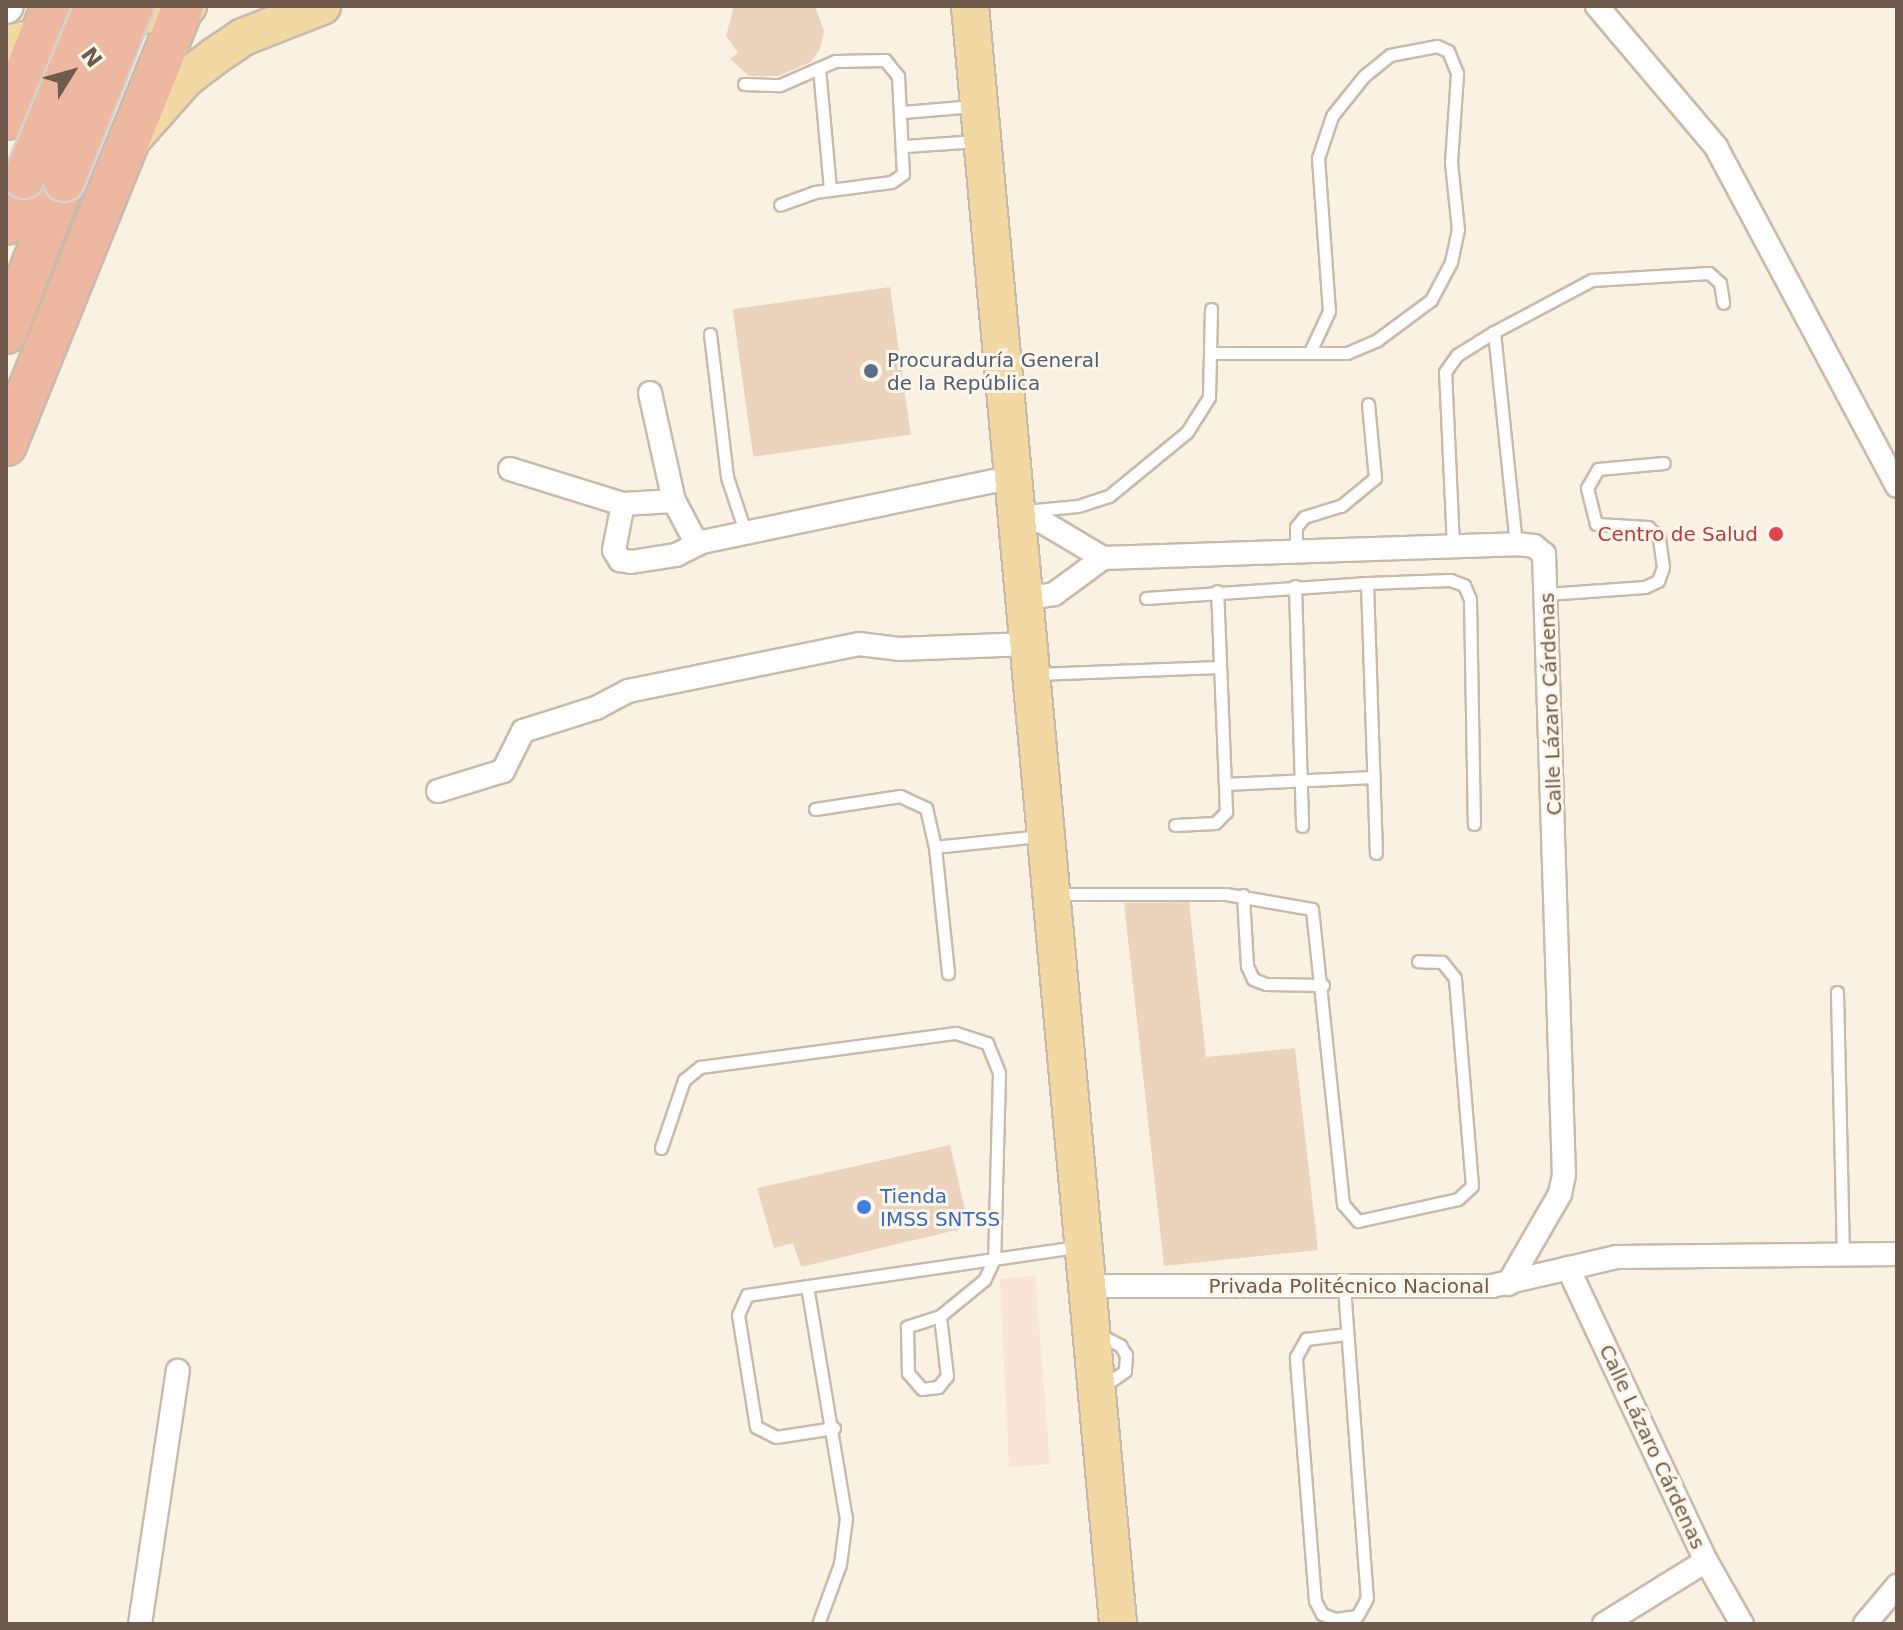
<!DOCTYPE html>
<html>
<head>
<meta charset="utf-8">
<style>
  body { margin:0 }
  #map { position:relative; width:1903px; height:1630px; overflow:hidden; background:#f9f2e3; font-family:"DejaVu Sans",sans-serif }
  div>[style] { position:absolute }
  .commercial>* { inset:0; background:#f9e4d8 }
  .building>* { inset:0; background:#ecd3be; transform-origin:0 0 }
  .roads { filter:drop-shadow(2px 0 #c9baab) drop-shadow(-2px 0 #c9baab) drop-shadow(0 2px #c9baab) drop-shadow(0 -2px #c9baab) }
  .lane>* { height:11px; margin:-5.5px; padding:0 5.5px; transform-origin:5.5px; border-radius:5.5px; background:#fff }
  .street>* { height:22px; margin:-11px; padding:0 11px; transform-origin:11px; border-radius:11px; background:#fff }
  .secondary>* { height:32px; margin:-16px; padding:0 16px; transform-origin:16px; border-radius:16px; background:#fff }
  .primary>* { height:36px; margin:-18px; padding:0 18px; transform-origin:18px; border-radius:18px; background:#f2d8a2 }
  .highway>* { height:40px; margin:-20px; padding:0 20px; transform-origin:20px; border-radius:20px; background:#eeb8a0 }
  .bridges { filter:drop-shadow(2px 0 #d7d1cd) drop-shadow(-2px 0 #d7d1cd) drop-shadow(0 2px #d7d1cd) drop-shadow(0 -2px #d7d1cd) }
  .highway-bridge>* { height:40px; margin:-20px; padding:0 20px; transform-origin:20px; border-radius:20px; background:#eeb8a0 }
  .dots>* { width:22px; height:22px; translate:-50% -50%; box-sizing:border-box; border:4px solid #fdf6e9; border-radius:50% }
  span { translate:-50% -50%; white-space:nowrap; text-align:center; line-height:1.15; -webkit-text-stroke:6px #fdf6e9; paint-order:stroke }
  .service-label { font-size:20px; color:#4e5e75 }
  .left { translate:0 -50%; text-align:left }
  .health-label { font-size:20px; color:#be3a42 }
  .right { translate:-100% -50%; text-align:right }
  .street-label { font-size:20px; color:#6f5a4c }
  .shop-label { font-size:20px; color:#366cbe }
  .frame { position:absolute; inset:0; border:8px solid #6f5a4c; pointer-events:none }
  .north { position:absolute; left:32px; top:32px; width:80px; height:80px; -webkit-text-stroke:6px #fdf6e9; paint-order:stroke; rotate:53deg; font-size:22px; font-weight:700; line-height:32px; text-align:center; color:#6f5a4c }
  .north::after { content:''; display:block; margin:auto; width:28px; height:36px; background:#6f5a4c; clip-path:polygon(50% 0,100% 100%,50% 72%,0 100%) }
</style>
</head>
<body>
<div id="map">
  <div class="commercial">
    <i style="clip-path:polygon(1035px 1275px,1050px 1464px,1009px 1467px,1000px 1279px)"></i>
  </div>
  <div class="building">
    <i style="clip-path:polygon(734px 6px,815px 6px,824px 31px,820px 49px,811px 62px,778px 76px,749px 76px,730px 59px,738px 53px,726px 36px)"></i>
    <i style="left:890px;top:287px;width:149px;height:159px;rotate:82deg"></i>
    <i style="clip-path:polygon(1189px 902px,1206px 1057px,1295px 1048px,1318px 1250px,1164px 1266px,1124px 903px)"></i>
    <i style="clip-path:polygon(950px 1145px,969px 1227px,801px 1267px,793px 1243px,774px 1248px,757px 1188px)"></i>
  </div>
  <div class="roads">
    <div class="lane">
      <i style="left:819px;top:68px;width:121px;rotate:84.8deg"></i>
      <i style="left:744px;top:84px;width:36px;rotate:2deg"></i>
      <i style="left:780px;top:85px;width:60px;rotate:-23.6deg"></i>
      <i style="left:835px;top:61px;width:50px;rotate:-1.1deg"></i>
      <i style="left:885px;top:60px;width:21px;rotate:51deg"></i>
      <i style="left:898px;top:76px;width:98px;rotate:87.1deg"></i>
      <i style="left:903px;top:174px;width:14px;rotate:146deg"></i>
      <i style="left:891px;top:182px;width:77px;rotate:172.5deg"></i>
      <i style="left:815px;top:192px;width:37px;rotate:160deg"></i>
      <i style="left:903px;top:112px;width:71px;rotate:-4.8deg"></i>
      <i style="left:905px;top:146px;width:72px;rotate:-4deg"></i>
      <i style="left:1494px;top:332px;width:111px;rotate:-28deg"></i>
      <i style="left:1592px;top:280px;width:117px;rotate:-3.4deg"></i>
      <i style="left:1709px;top:273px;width:15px;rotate:42deg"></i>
      <i style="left:1720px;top:283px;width:20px;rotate:81deg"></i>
      <i style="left:710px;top:334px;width:144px;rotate:83.2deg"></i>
      <i style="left:727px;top:477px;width:60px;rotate:71.6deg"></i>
      <i style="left:1213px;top:353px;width:134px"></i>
      <i style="left:1347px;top:353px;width:33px;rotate:-23deg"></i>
      <i style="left:1377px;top:340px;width:67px;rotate:-36.5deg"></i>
      <i style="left:1431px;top:300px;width:43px;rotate:-62.2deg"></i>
      <i style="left:1451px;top:262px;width:33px;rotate:-78deg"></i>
      <i style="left:1458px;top:230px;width:68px;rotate:-95.9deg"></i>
      <i style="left:1451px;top:162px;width:89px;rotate:-86.1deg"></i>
      <i style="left:1457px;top:73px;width:24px;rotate:-112deg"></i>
      <i style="left:1448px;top:51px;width:12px;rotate:-156deg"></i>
      <i style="left:1437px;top:46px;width:48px;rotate:169.2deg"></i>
      <i style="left:1390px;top:55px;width:33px;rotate:141deg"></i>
      <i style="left:1364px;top:76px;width:51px;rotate:128.7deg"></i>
      <i style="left:1332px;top:116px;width:44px;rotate:108.4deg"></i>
      <i style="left:1318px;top:158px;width:153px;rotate:85.9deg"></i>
      <i style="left:1329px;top:311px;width:45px;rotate:114.9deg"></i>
      <i style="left:1025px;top:511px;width:53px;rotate:-5.4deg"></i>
      <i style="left:1078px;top:506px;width:33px;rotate:-18deg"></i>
      <i style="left:1109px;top:496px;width:101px;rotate:-39.4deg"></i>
      <i style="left:1187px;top:432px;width:41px;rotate:-57.8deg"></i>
      <i style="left:1209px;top:397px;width:88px;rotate:-88.7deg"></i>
      <i style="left:1453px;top:546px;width:174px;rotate:-92.6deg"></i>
      <i style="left:1445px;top:372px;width:21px;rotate:-55deg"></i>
      <i style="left:1457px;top:355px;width:44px;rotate:-31.9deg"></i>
      <i style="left:1494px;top:332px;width:213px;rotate:84.1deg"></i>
      <i style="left:1296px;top:550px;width:23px;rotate:-90deg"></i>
      <i style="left:1296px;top:527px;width:13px;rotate:-51deg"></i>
      <i style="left:1304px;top:517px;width:39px;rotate:-17deg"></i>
      <i style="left:1341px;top:506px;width:44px;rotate:-39.5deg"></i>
      <i style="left:1375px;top:478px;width:74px;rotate:-95.4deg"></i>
      <i style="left:1367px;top:583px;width:270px;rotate:88.1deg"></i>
      <i style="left:1295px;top:586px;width:240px;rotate:88.3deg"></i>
      <i style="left:1547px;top:594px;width:98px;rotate:-4.1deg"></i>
      <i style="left:1645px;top:587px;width:14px;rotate:-25deg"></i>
      <i style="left:1658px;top:581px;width:15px;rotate:-70deg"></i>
      <i style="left:1663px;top:567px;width:30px;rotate:-98deg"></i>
      <i style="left:1659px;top:537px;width:15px;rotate:-138deg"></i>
      <i style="left:1648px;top:527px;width:52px;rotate:-176.7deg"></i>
      <i style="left:1596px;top:524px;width:37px;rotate:-104deg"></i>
      <i style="left:1587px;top:488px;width:22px;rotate:-60deg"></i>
      <i style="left:1598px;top:469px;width:66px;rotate:-5.2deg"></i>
      <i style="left:1146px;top:598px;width:222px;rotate:-3.9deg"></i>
      <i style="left:1367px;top:583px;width:83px;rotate:-2.1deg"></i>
      <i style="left:1450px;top:580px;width:15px;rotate:20deg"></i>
      <i style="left:1464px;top:585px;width:15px;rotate:67deg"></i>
      <i style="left:1470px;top:599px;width:225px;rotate:89deg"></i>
      <i style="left:1035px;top:674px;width:185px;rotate:-2.2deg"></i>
      <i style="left:1225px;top:784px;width:149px;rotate:-2.7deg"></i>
      <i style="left:815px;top:809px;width:86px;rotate:-8.7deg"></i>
      <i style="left:900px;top:796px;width:29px;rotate:25deg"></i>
      <i style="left:926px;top:808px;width:40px;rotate:77deg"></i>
      <i style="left:935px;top:847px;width:127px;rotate:84.1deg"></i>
      <i style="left:1175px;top:825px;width:40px;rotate:-2.9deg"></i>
      <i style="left:1215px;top:823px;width:16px;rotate:-45deg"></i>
      <i style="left:1226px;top:812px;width:221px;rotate:-92.3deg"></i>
      <i style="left:935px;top:847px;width:106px;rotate:-6deg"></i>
      <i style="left:1056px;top:894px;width:170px"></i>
      <i style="left:1226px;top:894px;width:87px;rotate:9.9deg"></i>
      <i style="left:1312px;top:909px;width:297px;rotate:84deg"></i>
      <i style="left:1343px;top:1204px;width:23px;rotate:49deg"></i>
      <i style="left:1358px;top:1221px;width:102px;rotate:-12.4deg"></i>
      <i style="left:1458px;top:1199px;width:19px;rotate:-43deg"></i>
      <i style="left:1472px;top:1186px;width:209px;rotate:-94.7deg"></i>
      <i style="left:1455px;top:978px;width:21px;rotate:-129deg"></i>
      <i style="left:1442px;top:962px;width:24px;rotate:-178deg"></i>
      <i style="left:1243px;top:895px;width:71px;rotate:86.8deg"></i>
      <i style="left:1247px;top:966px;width:14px;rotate:65deg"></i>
      <i style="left:1253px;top:979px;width:14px;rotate:21deg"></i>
      <i style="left:1266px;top:984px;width:57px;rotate:1deg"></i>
      <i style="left:1837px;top:992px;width:262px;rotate:88.7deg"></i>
      <i style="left:661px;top:1148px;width:72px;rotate:-71.3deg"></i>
      <i style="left:684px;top:1080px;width:21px;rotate:-39deg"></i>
      <i style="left:700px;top:1067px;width:258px;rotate:-7.6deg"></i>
      <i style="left:956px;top:1033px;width:33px;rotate:18deg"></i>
      <i style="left:987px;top:1043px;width:32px;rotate:68deg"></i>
      <i style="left:999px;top:1073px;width:186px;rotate:91.5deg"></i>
      <i style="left:994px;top:1259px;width:23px;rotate:115deg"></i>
      <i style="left:984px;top:1280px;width:57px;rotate:140.7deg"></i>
      <i style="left:940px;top:1316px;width:35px;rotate:162deg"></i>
      <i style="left:907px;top:1327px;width:46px;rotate:88.8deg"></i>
      <i style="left:908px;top:1373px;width:21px;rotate:49deg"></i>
      <i style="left:922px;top:1389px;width:16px;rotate:-7deg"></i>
      <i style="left:938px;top:1387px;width:14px;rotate:-51deg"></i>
      <i style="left:947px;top:1376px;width:60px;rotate:-96.7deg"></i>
      <i style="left:807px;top:1286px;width:235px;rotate:80.5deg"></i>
      <i style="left:846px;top:1518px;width:46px;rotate:97.4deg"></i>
      <i style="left:840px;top:1564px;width:64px;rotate:110.1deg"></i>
      <i style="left:1344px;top:1287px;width:312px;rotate:85.8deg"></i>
      <i style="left:1367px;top:1598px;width:21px;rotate:119deg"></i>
      <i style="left:1357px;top:1616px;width:22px;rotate:172deg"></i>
      <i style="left:1335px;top:1619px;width:14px;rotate:-159deg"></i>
      <i style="left:1322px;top:1614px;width:15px;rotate:-118deg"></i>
      <i style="left:1315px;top:1601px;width:245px;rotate:-94.5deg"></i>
      <i style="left:1296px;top:1357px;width:21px;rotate:-61deg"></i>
      <i style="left:1306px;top:1339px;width:41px;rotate:-7deg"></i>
      <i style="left:1098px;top:1334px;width:25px;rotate:27deg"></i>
      <i style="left:1120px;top:1345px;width:12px;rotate:59deg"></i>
      <i style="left:1126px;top:1355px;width:16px;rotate:94deg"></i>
      <i style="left:1125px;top:1371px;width:29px;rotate:145deg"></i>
      <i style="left:834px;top:1428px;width:59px;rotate:171.2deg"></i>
      <i style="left:776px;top:1437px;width:22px;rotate:-153deg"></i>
      <i style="left:756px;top:1427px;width:113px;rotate:-99.1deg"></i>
      <i style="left:738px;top:1315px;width:22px;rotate:-66deg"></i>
      <i style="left:747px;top:1295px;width:333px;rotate:-8.3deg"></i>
    </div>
    <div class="street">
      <i style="left:1597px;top:6px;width:185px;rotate:49.8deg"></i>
      <i style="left:1716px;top:147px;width:384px;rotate:61.9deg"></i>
      <i style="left:650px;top:393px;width:111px;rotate:77.5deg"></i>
      <i style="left:674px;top:501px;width:49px;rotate:61.9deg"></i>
      <i style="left:510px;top:469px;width:118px;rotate:17.2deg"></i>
      <i style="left:623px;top:504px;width:51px;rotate:-3.4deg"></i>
      <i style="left:623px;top:504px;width:47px;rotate:101.1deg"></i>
      <i style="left:614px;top:550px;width:12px;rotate:59deg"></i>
      <i style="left:620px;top:560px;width:11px;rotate:10deg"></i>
      <i style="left:631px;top:562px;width:46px;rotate:-8.8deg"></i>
      <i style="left:676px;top:555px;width:29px;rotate:-27deg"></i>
      <i style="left:702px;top:542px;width:319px;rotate:-11.8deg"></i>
      <i style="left:1016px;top:519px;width:25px;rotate:5deg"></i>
      <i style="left:1041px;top:521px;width:72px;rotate:30.8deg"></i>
      <i style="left:1023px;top:599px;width:31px;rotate:-9deg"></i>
      <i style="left:1054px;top:594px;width:61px;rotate:-36.3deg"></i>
      <i style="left:1103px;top:558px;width:413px;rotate:-1.9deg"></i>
      <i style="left:1516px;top:544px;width:18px;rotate:6deg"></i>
      <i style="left:1534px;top:546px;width:13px;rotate:39deg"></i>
      <i style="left:1544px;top:554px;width:621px;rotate:88.16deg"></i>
      <i style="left:1564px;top:1175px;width:19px;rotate:102deg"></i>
      <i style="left:1560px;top:1194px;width:104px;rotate:120deg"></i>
      <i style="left:438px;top:791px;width:68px;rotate:-17.1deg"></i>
      <i style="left:503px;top:771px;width:45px;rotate:-63.4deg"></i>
      <i style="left:523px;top:731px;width:77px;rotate:-17.5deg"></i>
      <i style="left:596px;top:708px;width:36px;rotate:-28deg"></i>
      <i style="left:628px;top:691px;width:236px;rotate:-11.5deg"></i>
      <i style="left:859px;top:644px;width:40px;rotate:7.1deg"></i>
      <i style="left:899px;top:649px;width:129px;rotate:-2.2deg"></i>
      <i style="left:1568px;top:1268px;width:324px;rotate:64.8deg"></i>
      <i style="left:1706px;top:1561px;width:73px;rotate:60.3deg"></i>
      <i style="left:1085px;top:1286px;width:407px"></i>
      <i style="left:1492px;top:1286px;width:128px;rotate:-13.1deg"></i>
      <i style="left:1617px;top:1257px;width:280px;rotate:-0.6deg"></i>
      <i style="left:140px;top:1624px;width:256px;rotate:-81.5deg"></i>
      <i style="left:1604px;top:1624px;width:120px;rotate:-31.7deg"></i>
      <i style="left:1865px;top:1624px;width:50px;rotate:-49.9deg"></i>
    </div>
    <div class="secondary">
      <i style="left:6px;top:7px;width:1px;rotate:-45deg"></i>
    </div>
    <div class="primary">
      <i style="left:970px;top:6px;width:1625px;rotate:84.77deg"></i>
      <i style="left:6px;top:44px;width:186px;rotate:-11.8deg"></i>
      <i style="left:133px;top:138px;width:80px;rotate:-48.5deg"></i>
      <i style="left:186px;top:78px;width:36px;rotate:-37deg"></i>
      <i style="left:215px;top:56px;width:34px;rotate:-34deg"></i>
      <i style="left:243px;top:37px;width:85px;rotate:-21.4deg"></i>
    </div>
    <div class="highway">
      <i style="left:9px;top:112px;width:50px;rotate:-3.4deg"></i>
      <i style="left:59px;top:109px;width:26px;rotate:16deg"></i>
      <i style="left:6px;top:119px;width:122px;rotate:-67.8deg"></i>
      <i style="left:6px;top:224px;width:49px;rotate:-68.6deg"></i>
      <i style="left:6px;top:333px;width:163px;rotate:-69.1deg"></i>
      <i style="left:6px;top:445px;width:473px;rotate:-68deg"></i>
    </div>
  </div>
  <div class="bridges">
    <div class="highway-bridge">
      <i style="left:24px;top:178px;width:186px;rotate:-67.6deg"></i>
      <i style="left:64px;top:181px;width:188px;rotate:-68.5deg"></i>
    </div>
  </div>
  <div class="dots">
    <i style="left:871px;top:371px;background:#5c6f8a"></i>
    <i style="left:1776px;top:534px;background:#e0444e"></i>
    <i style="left:864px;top:1207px;background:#3f7fe0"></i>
  </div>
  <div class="service-label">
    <span class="left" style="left:887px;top:372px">Procuraduría General<br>de la República</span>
  </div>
  <div class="health-label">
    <span class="right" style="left:1758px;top:534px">Centro de Salud</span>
  </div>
  <div class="street-label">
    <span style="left:1551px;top:704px;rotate:-92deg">Calle Lázaro Cárdenas</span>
    <span style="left:1349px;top:1286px">Privada Politécnico Nacional</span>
    <span style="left:1652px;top:1447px;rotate:65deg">Calle Lázaro Cárdenas</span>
  </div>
  <div class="shop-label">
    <span class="left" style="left:880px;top:1208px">Tienda<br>IMSS SNTSS</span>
  </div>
  <div class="frame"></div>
  <div class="north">N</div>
</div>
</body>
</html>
